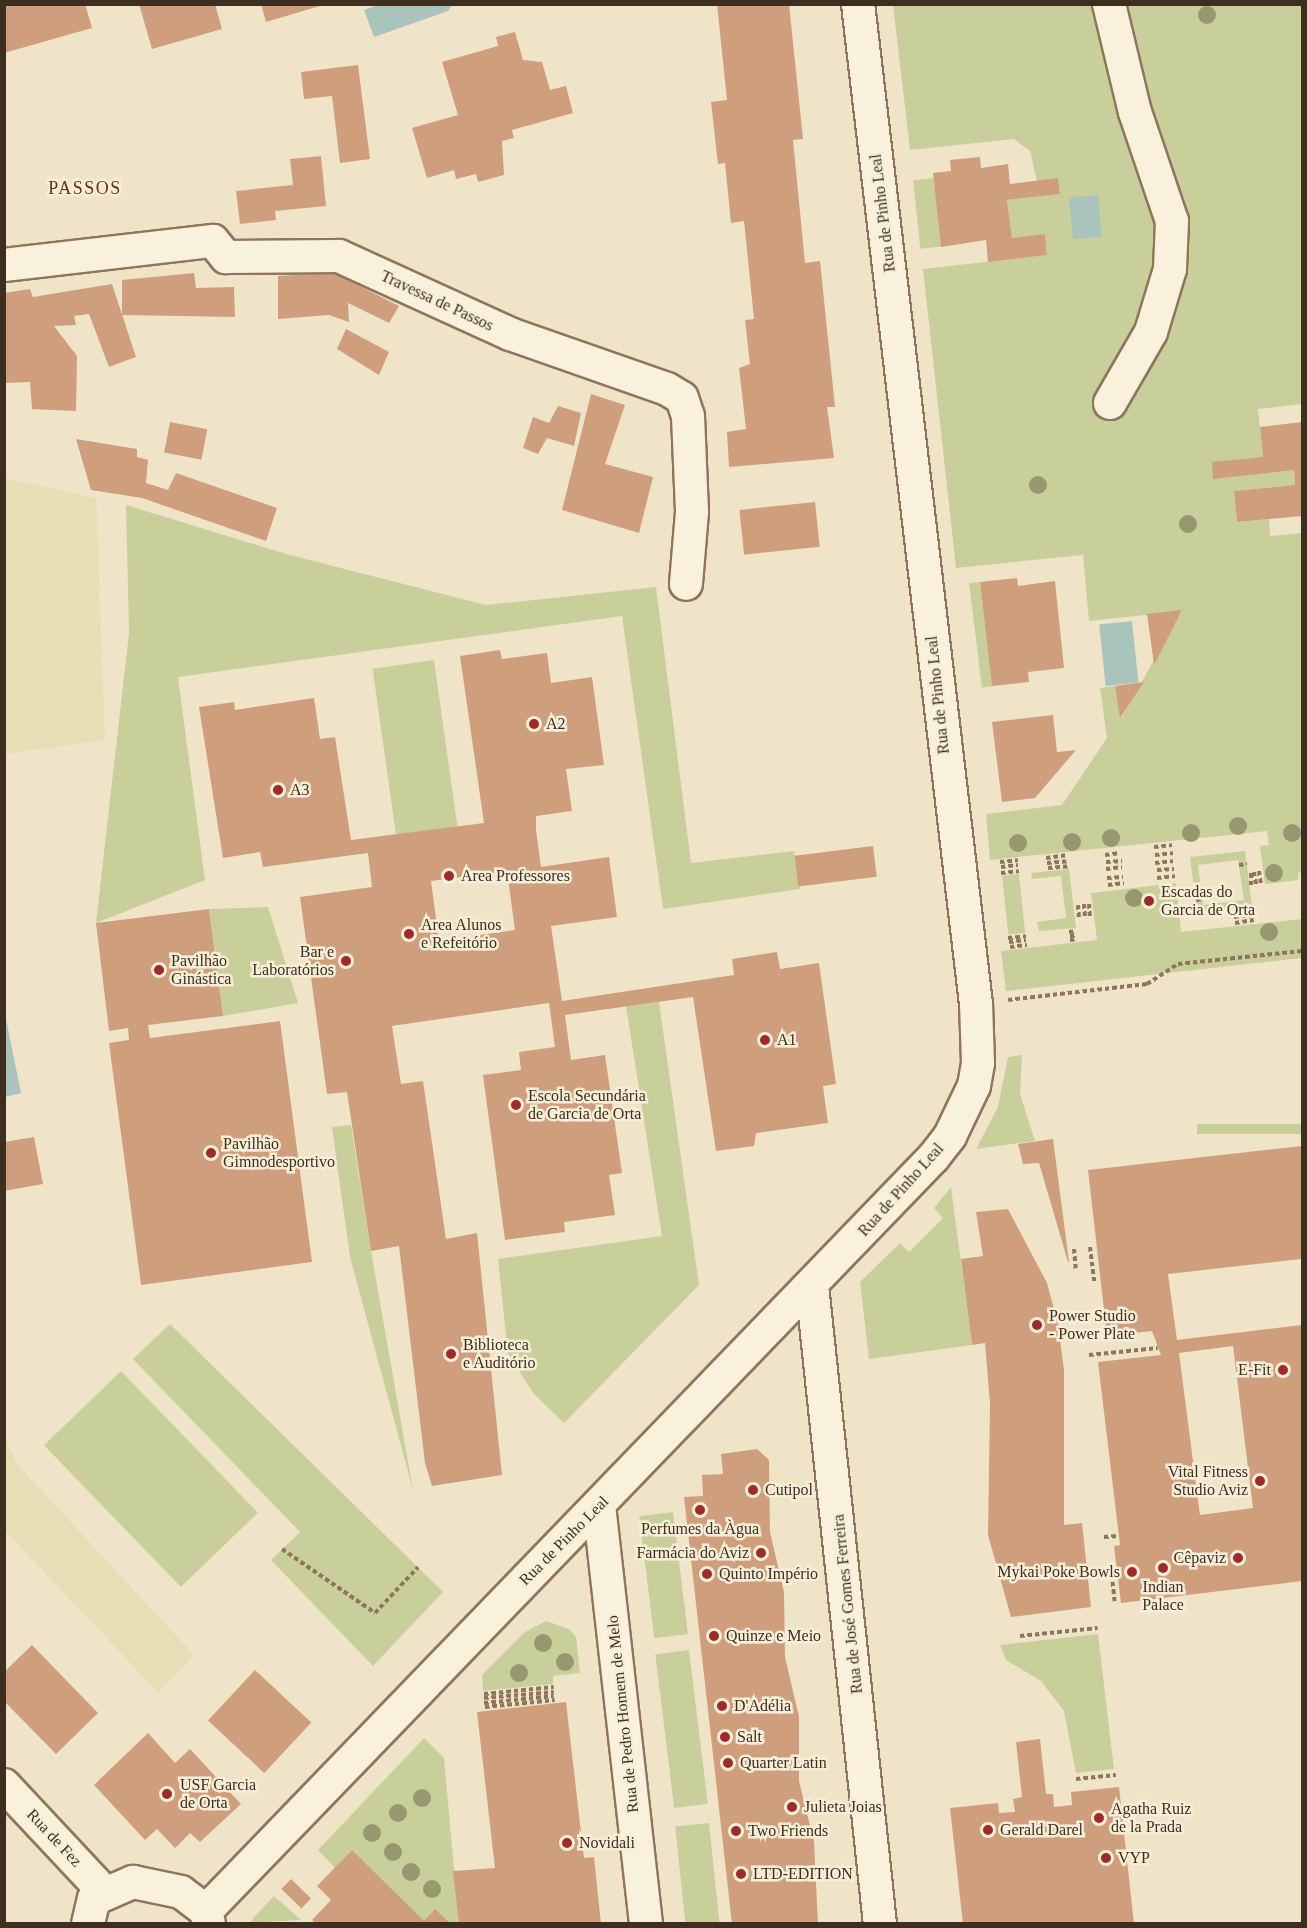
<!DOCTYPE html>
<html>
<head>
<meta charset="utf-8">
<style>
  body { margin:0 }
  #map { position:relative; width:1307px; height:1928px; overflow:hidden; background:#f0e4c8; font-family:"Times New Roman",serif }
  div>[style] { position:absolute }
  .farmland>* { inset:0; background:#e6deb5 }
  .green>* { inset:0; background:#c9cf9b; transform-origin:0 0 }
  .water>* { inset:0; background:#a9c4bc; transform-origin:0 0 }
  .building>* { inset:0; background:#cf9f7d; transform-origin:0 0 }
  .path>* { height:4px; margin-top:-2px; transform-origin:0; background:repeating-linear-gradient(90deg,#8d765c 0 4.5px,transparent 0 7.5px) }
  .roads { filter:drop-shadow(2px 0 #8d765c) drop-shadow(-2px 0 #8d765c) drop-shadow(0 2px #8d765c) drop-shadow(0 -2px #8d765c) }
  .minor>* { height:32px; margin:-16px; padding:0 16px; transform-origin:16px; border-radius:16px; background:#faf1dc }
  .trees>* { width:18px; height:18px; margin:-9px; border-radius:50%; background:#96986f }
  .dots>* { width:16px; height:16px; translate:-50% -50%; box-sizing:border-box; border:3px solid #f7eed8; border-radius:50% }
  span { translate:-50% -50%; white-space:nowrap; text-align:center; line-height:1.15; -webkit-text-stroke:5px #f7eed8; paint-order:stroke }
  .street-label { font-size:16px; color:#3d2e20 }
  .poi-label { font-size:16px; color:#3d2e20 }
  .left { translate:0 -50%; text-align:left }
  .right { translate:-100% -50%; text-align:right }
  .neighbourhood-label { font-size:18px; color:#6b2e1e; letter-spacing:1.5px }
  .frame { position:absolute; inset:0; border:6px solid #3d2e20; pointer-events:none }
</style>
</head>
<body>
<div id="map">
  <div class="farmland">
    <i style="clip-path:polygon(4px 478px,96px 498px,105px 740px,5px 754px)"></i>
    <i style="clip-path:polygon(4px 1434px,17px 1464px,194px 1655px,158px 1692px,5px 1531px)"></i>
  </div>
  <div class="green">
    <i style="clip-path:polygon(893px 5px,1302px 5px,1302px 404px,1258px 409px,1263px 457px,1212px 463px,1214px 478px,1294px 470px,1295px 485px,1234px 491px,1237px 522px,1269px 519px,1270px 536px,1302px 533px,1302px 872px,1298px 873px,1298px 880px,1265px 884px,1260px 846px,1269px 845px,1267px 831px,990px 860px,986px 814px,1062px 805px,1107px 738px,1100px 688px,1115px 686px,1121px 718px,1182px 611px,1089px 621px,1083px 555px,956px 568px,923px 269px,1047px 255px,1045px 234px,1012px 238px,1007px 200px,1060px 194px,1058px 179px,1037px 181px,1030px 151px,1014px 139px,910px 150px)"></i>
    <i style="left:934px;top:178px;width:69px;height:21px;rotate:84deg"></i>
    <i style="clip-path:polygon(126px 505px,286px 554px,486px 605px,656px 587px,691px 863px,794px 851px,800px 889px,663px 909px,622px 616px,178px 677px,205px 880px,96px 923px,129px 633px)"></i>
    <i style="left:980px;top:582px;width:105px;height:11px;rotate:83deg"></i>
    <i style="left:434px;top:660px;width:169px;height:62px;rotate:82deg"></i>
    <i style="clip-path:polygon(evenodd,1245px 851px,1252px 906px,1197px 912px,1190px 857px,1245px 851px,1238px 860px,1244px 900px,1203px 905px,1198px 865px,1238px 860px)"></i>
    <i style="clip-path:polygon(1069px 869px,1076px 928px,1039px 931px,1037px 922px,1066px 918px,1061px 876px,1032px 879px,1031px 873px)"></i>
    <i style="left:1019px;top:874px;width:59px;height:17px;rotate:84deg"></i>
    <i style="clip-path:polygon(1176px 883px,1181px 932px,1302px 919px,1302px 958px,1006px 991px,1001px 951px,1097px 940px,1091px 893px)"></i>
    <i style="clip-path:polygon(268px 907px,298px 1003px,223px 1016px,209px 909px)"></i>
    <i style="clip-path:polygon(659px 1002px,699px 1285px,564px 1423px,534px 1394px,508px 1354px,498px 1259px,662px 1236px,626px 1006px)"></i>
    <i style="clip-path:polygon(1022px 1055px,1020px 1094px,1035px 1141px,976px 1149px,998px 1107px,1008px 1057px)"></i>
    <i style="left:1302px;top:1124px;width:10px;height:105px;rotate:90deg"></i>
    <i style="clip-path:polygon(351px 1125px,371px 1251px,413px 1490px,350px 1257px,332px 1127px)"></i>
    <i style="clip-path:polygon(951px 1187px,972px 1345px,869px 1359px,860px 1282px,900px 1243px,909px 1252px,943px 1218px,934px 1208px)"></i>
    <i style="clip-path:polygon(170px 1324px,443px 1592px,373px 1666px,271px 1560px,300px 1532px,133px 1359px)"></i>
    <i style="left:121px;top:1371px;width:197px;height:107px;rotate:46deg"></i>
    <i style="left:673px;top:1512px;width:123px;height:34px;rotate:83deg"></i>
    <i style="clip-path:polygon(546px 1621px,569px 1629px,576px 1637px,580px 1673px,553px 1676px,553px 1684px,483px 1691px,482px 1675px,525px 1632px)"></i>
    <i style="clip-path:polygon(1098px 1634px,1114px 1769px,1076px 1773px,1064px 1711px,1041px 1681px,1006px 1660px,1000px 1645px)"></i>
    <i style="left:689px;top:1650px;width:155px;height:34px;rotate:83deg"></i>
    <i style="clip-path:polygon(424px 1738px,444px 1758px,459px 1923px,422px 1923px,352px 1850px,335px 1868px,318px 1850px)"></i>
    <i style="left:709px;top:1823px;width:101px;height:34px;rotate:84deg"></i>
    <i style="clip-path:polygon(274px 1896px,301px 1920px,250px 1923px,254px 1917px)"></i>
  </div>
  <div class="water">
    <i style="clip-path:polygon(380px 4px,452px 4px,452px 5px,448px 11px,374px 37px,364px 10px)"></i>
    <i style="left:1098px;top:195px;width:42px;height:29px;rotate:85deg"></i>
    <i style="left:1132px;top:621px;width:62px;height:33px;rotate:84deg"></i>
    <i style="clip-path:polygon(5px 1014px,21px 1093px,5px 1097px,4px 1014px)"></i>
  </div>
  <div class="building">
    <i style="clip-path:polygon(4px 4px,85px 4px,92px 28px,4px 53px)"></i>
    <i style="clip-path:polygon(139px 4px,215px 4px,222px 29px,152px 49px)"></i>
    <i style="clip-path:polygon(261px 4px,323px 4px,323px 5px,266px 22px)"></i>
    <i style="clip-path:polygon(717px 4px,789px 4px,803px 139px,793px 140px,805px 263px,820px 261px,835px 407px,827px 407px,834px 458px,729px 467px,727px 432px,746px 429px,739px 368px,750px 364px,745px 320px,754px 319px,744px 221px,731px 223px,725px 163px,718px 164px,711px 102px,727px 100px)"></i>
    <i style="clip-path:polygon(515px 32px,523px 60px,542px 62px,550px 90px,566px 86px,573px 113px,512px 130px,514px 138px,502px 141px,504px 175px,478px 182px,476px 174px,456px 179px,454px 170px,427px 178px,412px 128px,458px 115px,442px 62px,498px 46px,496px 37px)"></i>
    <i style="clip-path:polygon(358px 65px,370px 159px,340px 163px,332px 96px,304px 99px,301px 72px)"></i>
    <i style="clip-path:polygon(321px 156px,326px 206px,275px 211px,276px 220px,240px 224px,236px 191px,293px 185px,290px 159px)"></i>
    <i style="clip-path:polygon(980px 157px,981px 168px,1008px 164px,1010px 184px,1058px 178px,1060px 194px,1007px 200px,1012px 238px,1045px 234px,1047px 255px,988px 262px,986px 240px,941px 247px,933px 173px,951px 171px,950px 160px)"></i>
    <i style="clip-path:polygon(194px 273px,196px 288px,234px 287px,235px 317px,122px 315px,122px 280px)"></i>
    <i style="clip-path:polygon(334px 273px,399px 306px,389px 323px,348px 303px,349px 322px,329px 315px,278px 319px,278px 276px)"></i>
    <i style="clip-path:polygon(112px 284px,136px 357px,109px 367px,89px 314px,74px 316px,76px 325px,54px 326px,77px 356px,76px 411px,32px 409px,30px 382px,4px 383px,4px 293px,30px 289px,33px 297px)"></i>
    <i style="clip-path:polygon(346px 329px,389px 352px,379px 375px,337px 349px)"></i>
    <i style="clip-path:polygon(591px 394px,625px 405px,605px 464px,653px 477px,639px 533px,562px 510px)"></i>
    <i style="clip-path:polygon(558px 406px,581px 413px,574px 446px,547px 438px,538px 454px,523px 448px,533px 417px,549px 423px)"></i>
    <i style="left:170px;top:422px;width:38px;height:31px;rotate:11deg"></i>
    <i style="clip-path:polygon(1302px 422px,1302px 516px,1237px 522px,1234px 491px,1295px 485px,1294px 470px,1213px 479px,1212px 462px,1263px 457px,1260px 427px)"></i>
    <i style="clip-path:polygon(76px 439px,137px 449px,137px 457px,148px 460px,146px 483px,168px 490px,176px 473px,277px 508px,266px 541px,142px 498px,91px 490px)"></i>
    <i style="left:815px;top:502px;width:45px;height:76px;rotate:84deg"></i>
    <i style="clip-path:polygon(1017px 578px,1018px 586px,1055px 581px,1064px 668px,1028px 672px,1029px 682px,992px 686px,980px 582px)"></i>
    <i style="clip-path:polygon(1182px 610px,1154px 665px,1147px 614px)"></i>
    <i style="clip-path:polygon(evenodd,500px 650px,502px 659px,547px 653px,551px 683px,592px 677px,604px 765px,566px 769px,572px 811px,536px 816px,536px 830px,541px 867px,609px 857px,617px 917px,551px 926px,562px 1001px,734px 975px,732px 959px,777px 952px,780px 969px,819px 963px,836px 1084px,823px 1086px,828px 1123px,756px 1133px,754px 1146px,716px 1151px,693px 997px,565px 1015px,571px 1060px,605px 1055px,622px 1173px,609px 1175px,615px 1215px,564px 1222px,565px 1232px,505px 1240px,483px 1075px,521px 1070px,519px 1052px,555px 1047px,549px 1003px,392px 1026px,401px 1084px,423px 1081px,446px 1239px,477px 1233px,502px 1475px,432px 1486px,425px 1463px,399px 1246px,371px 1251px,347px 1092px,327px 1094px,300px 897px,372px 887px,368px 853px,263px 867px,260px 852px,223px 858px,199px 707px,234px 702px,235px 710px,314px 698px,320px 739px,335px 737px,351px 840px,484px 823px,460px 656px,500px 650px,507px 871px,515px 930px,439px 941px,431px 881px,507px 871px)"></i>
    <i style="clip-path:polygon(1144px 682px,1120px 718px,1115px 686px)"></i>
    <i style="clip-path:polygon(1053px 715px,1057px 752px,1076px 750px,1035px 798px,1002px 802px,992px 722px)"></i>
    <i style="left:873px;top:846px;width:31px;height:79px;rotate:83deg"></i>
    <i style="clip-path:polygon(209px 909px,223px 1016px,148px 1025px,150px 1038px,280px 1021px,312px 1262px,141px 1285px,109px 1043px,129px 1040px,128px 1028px,109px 1031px,96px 923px)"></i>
    <i style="clip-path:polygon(34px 1137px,43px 1184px,4px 1191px,4px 1142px)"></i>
    <i style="clip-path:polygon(1053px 1139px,1069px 1262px,1068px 1262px,1039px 1163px,1023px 1164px,1018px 1144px)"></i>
    <i style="clip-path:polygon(evenodd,1302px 1146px,1302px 1259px,1168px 1274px,1177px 1340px,1302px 1325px,1302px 1581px,1121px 1603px,1114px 1546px,1120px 1545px,1098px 1362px,1161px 1355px,1152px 1331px,1107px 1336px,1088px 1170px,1302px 1146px,1233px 1346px,1253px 1508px,1200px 1515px,1179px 1353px,1233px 1346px)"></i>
    <i style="clip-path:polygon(1008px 1209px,1047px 1283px,1058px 1324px,1064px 1370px,1064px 1525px,1082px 1523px,1091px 1607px,1011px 1617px,988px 1535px,990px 1404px,985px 1343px,972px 1345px,961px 1259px,983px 1256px,976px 1212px)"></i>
    <i style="clip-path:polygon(757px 1449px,769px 1460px,770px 1532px,784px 1592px,785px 1657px,799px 1717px,799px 1781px,814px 1842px,818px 1924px,732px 1924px,684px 1497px,703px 1496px,702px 1475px,723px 1474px,721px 1454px)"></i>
    <i style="clip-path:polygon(32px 1645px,98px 1713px,56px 1754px,4px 1701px,4px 1672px)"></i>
    <i style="left:255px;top:1670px;width:77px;height:69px;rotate:43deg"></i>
    <i style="clip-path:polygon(566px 1702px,584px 1858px,594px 1857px,601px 1924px,459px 1924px,453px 1871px,495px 1868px,477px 1712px)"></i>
    <i style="clip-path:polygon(148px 1733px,175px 1763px,190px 1749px,241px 1804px,200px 1842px,190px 1833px,175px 1848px,157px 1829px,145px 1840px,94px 1785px)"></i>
    <i style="clip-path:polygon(1040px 1739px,1046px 1794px,1053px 1794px,1054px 1807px,1072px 1805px,1071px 1792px,1119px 1787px,1134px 1924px,963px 1924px,950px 1808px,998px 1803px,999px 1813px,1015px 1812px,1013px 1799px,1022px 1797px,1016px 1742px)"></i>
    <i style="clip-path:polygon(352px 1850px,424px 1921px,435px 1909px,451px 1924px,316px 1924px,312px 1920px,331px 1900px,317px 1886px)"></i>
    <i style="left:291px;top:1879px;width:28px;height:14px;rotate:44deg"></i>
  </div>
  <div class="path">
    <i style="left:1154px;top:847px;width:18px;rotate:-6deg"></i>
    <i style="left:1105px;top:855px;width:15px;rotate:-8deg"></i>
    <i style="left:1155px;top:855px;width:18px;rotate:-6deg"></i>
    <i style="left:1046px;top:858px;width:22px;rotate:-8deg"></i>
    <i style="left:1000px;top:862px;width:18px;rotate:-6deg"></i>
    <i style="left:1106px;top:862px;width:16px;rotate:-4deg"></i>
    <i style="left:1047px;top:863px;width:21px;rotate:-5deg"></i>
    <i style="left:1155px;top:863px;width:18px;rotate:-6deg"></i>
    <i style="left:1239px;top:865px;width:8px;rotate:-7deg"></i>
    <i style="left:1001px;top:867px;width:17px;rotate:-7deg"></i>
    <i style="left:1048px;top:868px;width:21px;rotate:-5deg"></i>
    <i style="left:1106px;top:869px;width:16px;rotate:-7deg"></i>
    <i style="left:1157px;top:870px;width:17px;rotate:-3deg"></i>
    <i style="left:1259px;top:871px;width:14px;rotate:82deg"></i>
    <i style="left:1254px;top:872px;width:13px;rotate:81deg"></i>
    <i style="left:1001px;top:873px;width:18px;rotate:-6deg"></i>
    <i style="left:1251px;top:873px;width:13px;rotate:90deg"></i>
    <i style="left:1107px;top:878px;width:16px;rotate:-4deg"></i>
    <i style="left:1157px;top:878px;width:18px;rotate:-6deg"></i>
    <i style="left:1108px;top:885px;width:16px;rotate:-7deg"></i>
    <i style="left:1196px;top:900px;width:6px;rotate:-9deg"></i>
    <i style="left:1084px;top:904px;width:14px;rotate:86deg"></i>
    <i style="left:1089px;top:904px;width:13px;rotate:86deg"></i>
    <i style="left:1078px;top:905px;width:13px;rotate:86deg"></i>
    <i style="left:1234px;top:912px;width:18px;rotate:-6deg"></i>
    <i style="left:1234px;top:917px;width:19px;rotate:-6deg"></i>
    <i style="left:1235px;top:923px;width:19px;rotate:-9deg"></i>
    <i style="left:1069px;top:932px;width:7px;rotate:-8deg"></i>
    <i style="left:1070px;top:936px;width:7px;rotate:-8deg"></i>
    <i style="left:1008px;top:938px;width:18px;rotate:-6deg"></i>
    <i style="left:1070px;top:940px;width:7px;rotate:-8deg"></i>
    <i style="left:1009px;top:942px;width:17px;rotate:-7deg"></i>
    <i style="left:1010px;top:947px;width:17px;rotate:-7deg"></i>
    <i style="left:1008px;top:1000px;width:140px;rotate:-6.6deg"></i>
    <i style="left:1147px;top:984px;width:37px;rotate:-33deg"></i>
    <i style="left:1178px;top:964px;width:125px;rotate:-6deg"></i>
    <i style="left:1090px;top:1247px;width:35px;rotate:83deg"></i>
    <i style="left:1074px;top:1249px;width:22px;rotate:85deg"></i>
    <i style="left:1089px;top:1355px;width:69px;rotate:-5.8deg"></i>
    <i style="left:1104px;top:1537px;width:14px;rotate:-4deg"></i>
    <i style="left:282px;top:1549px;width:113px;rotate:34.5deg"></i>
    <i style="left:375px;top:1613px;width:63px;rotate:-46.9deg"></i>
    <i style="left:1111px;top:1567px;width:37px;rotate:84deg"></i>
    <i style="left:1020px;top:1636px;width:78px;rotate:-5.9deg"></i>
    <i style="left:484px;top:1694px;width:70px;rotate:-5.7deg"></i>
    <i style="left:484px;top:1698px;width:70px;rotate:-4.9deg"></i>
    <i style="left:484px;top:1703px;width:70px;rotate:-5.7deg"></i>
    <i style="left:485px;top:1707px;width:70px;rotate:-5.7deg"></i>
    <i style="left:1076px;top:1779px;width:40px;rotate:-5.7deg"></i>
  </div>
  <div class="roads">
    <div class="minor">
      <i style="left:1109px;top:4px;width:111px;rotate:76.5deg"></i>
      <i style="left:1135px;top:112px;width:115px;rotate:71.3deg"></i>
      <i style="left:1172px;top:221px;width:48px;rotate:92.4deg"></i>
      <i style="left:1170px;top:269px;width:66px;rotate:106.8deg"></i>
      <i style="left:1151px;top:332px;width:82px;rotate:120deg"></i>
      <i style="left:4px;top:265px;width:210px;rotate:-6.6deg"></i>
      <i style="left:213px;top:241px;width:21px;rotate:51deg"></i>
      <i style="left:226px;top:257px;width:113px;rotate:-0.5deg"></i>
      <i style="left:339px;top:256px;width:188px;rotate:24.5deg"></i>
      <i style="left:510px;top:334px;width:166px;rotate:19.3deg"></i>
      <i style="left:667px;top:389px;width:17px;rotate:31deg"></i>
      <i style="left:682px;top:398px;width:19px;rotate:72deg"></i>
      <i style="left:688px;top:416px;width:96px;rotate:87.6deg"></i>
      <i style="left:692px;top:512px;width:72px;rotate:94.8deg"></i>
      <i style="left:812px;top:1286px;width:642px;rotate:83.92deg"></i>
      <i style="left:599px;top:1505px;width:422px;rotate:83.6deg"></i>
      <i style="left:4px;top:1785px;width:146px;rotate:46.9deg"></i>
      <i style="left:206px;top:1911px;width:1047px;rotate:-46.01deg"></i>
      <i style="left:933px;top:1158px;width:28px;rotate:-52deg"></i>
      <i style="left:950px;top:1136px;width:55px;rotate:-64.4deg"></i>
      <i style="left:974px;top:1086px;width:23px;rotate:-80deg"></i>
      <i style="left:978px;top:1063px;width:59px;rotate:-91.9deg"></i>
      <i style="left:976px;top:1004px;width:1007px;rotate:-96.73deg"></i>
      <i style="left:88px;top:1924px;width:26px;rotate:-77deg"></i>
      <i style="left:94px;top:1899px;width:43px;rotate:-23.6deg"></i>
      <i style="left:133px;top:1882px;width:49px;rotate:11.8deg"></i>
      <i style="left:181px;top:1892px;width:31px;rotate:37deg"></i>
      <i style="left:206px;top:1911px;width:13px;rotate:77deg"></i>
    </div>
  </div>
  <div class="trees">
    <i style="left:1207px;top:15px"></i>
    <i style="left:1038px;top:485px"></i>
    <i style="left:1188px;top:524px"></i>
    <i style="left:1238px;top:826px"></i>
    <i style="left:1191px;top:833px"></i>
    <i style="left:1292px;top:833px"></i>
    <i style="left:1111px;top:838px"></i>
    <i style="left:1072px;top:842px"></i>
    <i style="left:1018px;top:843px"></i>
    <i style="left:1274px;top:873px"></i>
    <i style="left:1134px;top:898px"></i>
    <i style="left:1269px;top:932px"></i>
    <i style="left:543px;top:1643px"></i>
    <i style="left:565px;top:1662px"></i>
    <i style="left:519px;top:1673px"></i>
    <i style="left:422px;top:1798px"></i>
    <i style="left:398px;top:1813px"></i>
    <i style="left:372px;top:1833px"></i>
    <i style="left:393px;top:1852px"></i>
    <i style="left:411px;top:1872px"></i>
    <i style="left:432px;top:1889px"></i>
  </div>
  <div class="dots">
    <i style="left:534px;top:724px;background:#9e2a2b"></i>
    <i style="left:278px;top:790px;background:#9e2a2b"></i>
    <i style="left:449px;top:876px;background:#9e2a2b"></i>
    <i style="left:1149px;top:901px;background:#9e2a2b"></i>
    <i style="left:409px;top:934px;background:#9e2a2b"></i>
    <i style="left:346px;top:961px;background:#9e2a2b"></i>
    <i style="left:159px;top:970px;background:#9e2a2b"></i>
    <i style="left:765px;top:1040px;background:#9e2a2b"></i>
    <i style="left:516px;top:1105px;background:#9e2a2b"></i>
    <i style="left:211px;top:1153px;background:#9e2a2b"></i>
    <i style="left:1037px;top:1325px;background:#9e2a2b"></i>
    <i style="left:451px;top:1354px;background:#9e2a2b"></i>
    <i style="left:1283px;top:1370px;background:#9e2a2b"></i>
    <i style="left:1260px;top:1481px;background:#9e2a2b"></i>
    <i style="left:753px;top:1490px;background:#9e2a2b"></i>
    <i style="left:700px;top:1510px;background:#9e2a2b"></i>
    <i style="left:761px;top:1553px;background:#9e2a2b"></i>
    <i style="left:1238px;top:1558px;background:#9e2a2b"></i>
    <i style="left:1163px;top:1568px;background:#9e2a2b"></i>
    <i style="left:1132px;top:1572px;background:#9e2a2b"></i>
    <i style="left:707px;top:1574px;background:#9e2a2b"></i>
    <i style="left:714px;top:1636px;background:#9e2a2b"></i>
    <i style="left:722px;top:1706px;background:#9e2a2b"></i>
    <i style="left:725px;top:1737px;background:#9e2a2b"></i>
    <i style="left:728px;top:1763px;background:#9e2a2b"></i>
    <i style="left:167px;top:1794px;background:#9e2a2b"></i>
    <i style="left:792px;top:1807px;background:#9e2a2b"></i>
    <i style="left:1099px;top:1818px;background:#9e2a2b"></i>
    <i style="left:988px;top:1830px;background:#9e2a2b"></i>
    <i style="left:736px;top:1831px;background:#9e2a2b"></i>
    <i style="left:567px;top:1843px;background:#9e2a2b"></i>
    <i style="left:1106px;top:1858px;background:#9e2a2b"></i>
    <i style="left:741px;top:1874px;background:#9e2a2b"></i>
  </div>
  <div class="street-label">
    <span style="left:883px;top:213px;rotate:-97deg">Rua de Pinho Leal</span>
    <span style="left:437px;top:301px;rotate:25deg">Travessa de Passos</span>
    <span style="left:938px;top:695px;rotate:-96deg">Rua de Pinho Leal</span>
    <span style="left:901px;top:1190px;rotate:-48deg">Rua de Pinho Leal</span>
    <span style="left:564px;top:1541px;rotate:-45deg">Rua de Pinho Leal</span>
    <span style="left:848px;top:1604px;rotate:-96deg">Rua de José Gomes Ferreira</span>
    <span style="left:623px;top:1714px;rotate:-96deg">Rua de Pedro Homem de Melo</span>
    <span style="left:54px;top:1838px;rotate:47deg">Rua de Fez</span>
  </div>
  <div class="poi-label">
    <span class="left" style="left:546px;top:724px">A2</span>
    <span class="left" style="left:290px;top:790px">A3</span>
    <span class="left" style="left:461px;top:876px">Area Professores</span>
    <span class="left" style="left:1161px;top:901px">Escadas do<br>Garcia de Orta</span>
    <span class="left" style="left:421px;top:934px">Area Alunos<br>e Refeitório</span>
    <span class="right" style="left:334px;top:961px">Bar e<br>Laboratórios</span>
    <span class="left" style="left:171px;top:970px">Pavilhão<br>Ginástica</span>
    <span class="left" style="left:777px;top:1040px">A1</span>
    <span class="left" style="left:528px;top:1105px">Escola Secundária<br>de Garcia de Orta</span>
    <span class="left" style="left:223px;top:1153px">Pavilhão<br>Gimnodesportivo</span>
    <span class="left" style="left:1049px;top:1325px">Power Studio<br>- Power Plate</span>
    <span class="left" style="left:463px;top:1354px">Biblioteca<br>e Auditório</span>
    <span class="right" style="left:1271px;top:1370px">E-Fit</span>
    <span class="right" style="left:1248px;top:1481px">Vital Fitness<br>Studio Aviz</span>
    <span class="left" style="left:765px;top:1490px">Cutipol</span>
    <span style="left:700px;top:1529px">Perfumes da Àgua</span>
    <span class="right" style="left:749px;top:1553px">Farmácia do Aviz</span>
    <span class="right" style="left:1226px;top:1558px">Cêpaviz</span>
    <span class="right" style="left:1120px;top:1572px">Mykai Poke Bowls</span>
    <span class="left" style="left:719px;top:1574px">Quinto Império</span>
    <span style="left:1163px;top:1596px">Indian<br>Palace</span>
    <span class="left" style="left:726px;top:1636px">Quinze e Meio</span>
    <span class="left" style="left:734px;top:1706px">D'Adélia</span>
    <span class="left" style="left:737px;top:1737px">Salt</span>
    <span class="left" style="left:740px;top:1763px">Quarter Latin</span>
    <span class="left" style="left:180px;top:1794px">USF Garcia<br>de Orta</span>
    <span class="left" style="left:804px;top:1807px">Julieta Joias</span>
    <span class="left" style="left:1111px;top:1818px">Agatha Ruiz<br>de la Prada</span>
    <span class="left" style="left:1000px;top:1830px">Gerald Darel</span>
    <span class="left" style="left:748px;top:1831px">Two Friends</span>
    <span class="left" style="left:579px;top:1843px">Novidali</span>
    <span class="left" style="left:1118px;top:1858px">VYP</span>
    <span class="left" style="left:753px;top:1874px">LTD-EDITION</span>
  </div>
  <div class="neighbourhood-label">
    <span style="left:85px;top:188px">PASSOS</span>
  </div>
  <div class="frame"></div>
</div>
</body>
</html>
